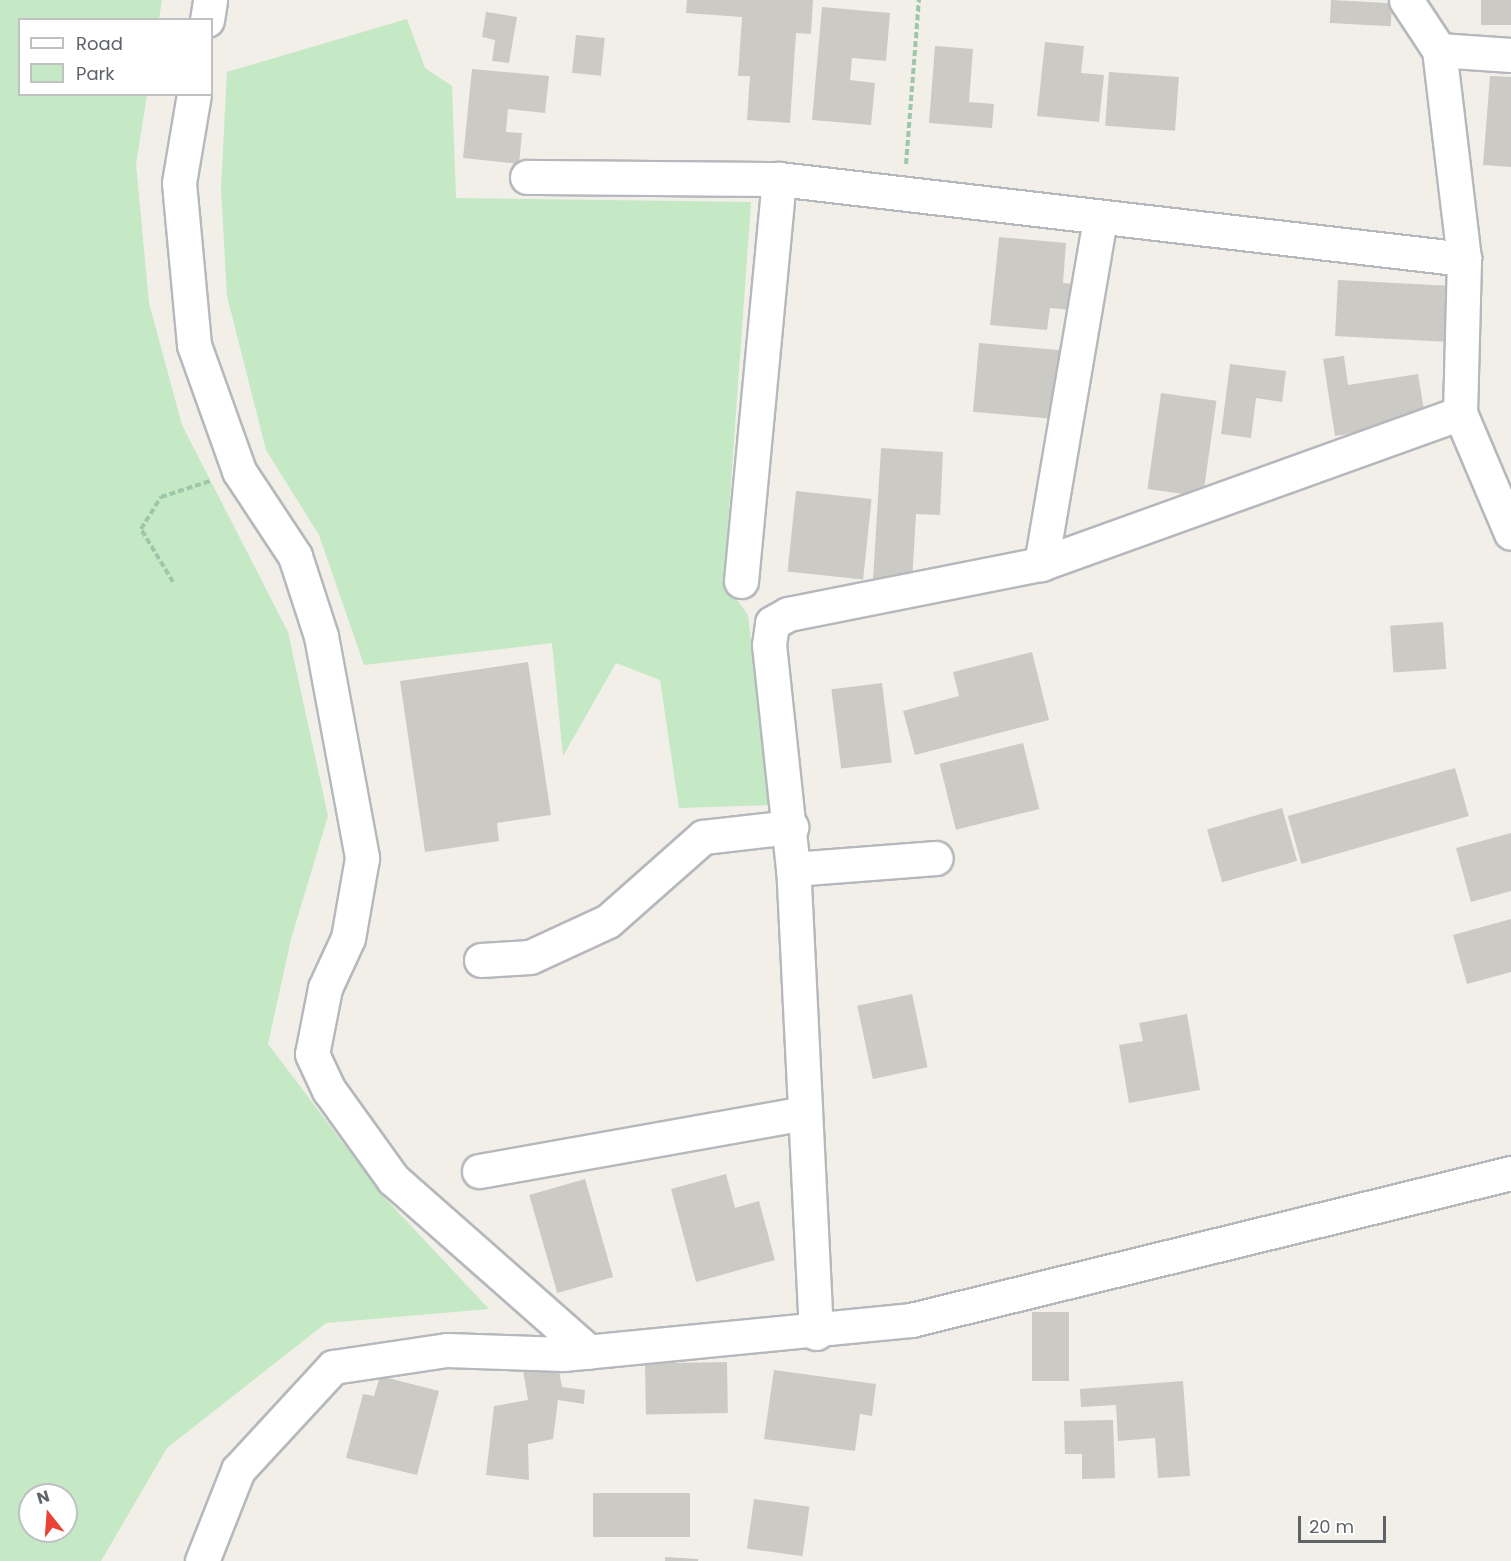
<!DOCTYPE html>
<html>
<head>
<meta charset="utf-8">
<style>
  body { margin:0 }
  #map { position:relative; width:1511px; height:1561px; overflow:hidden; background:#f1efe8; font-family:Poppins,sans-serif }
  div>[style] { position:absolute }
  .green>* { inset:0; background:#c5e8c5 }
  .building>* { inset:0; background:#cccac5; transform-origin:0 0 }
  .path>* { height:4px; margin-top:-2px; transform-origin:0; background:repeating-linear-gradient(90deg,#9cc7a9 0 6px,transparent 0 9px) }
  .roads { filter:drop-shadow(2px 0 #b5b8bc) drop-shadow(-2px 0 #b5b8bc) drop-shadow(0 2px #b5b8bc) drop-shadow(0 -2px #b5b8bc) }
  .minor>* { height:33px; margin:-16.5px; padding:0 16.5px; transform-origin:16.5px; border-radius:16.5px; background:#fff }
  span { translate:-50% -50%; white-space:nowrap; text-align:center; line-height:1.15; -webkit-text-stroke:4.5px #fff; paint-order:stroke }
  .legend { position:absolute; left:18px; top:18px; width:195px; height:78px; box-sizing:border-box; background:#fff; border:2px solid #bfc1c3; margin:0; padding:8px 10px; list-style:none; font-size:18px; color:#5f6368 }
  .legend li { display:flex; align-items:center; gap:12px; height:30px }
  .legend b { width:30px; border:2px solid #bfc1c3 }
  .north { position:absolute; left:18px; top:1483px; width:60px; height:60px; box-sizing:border-box; background:#fff; border:2px solid #bfc1c3; border-radius:50%; rotate:343deg; font-size:16px; font-weight:700; line-height:24px; text-align:center; color:#5f6368 }
  .north::after { content:''; display:block; margin:auto; width:21px; height:27px; background:#ea4335; clip-path:polygon(50% 0,100% 100%,50% 72%,0 100%) }
  .scale { position:absolute; left:1298px; top:1516px; width:88px; height:27px; box-sizing:border-box; border:3px solid #5f6368; border-top:0; padding-left:8px; font-size:18px; line-height:21px; white-space:nowrap; color:#5f6368; -webkit-text-stroke:4px #fff; paint-order:stroke }
</style>
</head>
<body>
<div id="map">
  <div class="green">
    <i style="clip-path:polygon(evenodd,0 0,162px 0,159px 19px,20px 20px,20px 94px,147px 95px,136px 164px,149px 303px,182px 425px,288px 632px,328px 816px,291px 939px,268px 1044px,384px 1197px,489px 1309px,326px 1323px,167px 1448px,101px 1561px,0 1561px,0 0,30px 1495px,66px 1495px,66px 1531px,30px 1531px,30px 1495px)"></i>
    <i style="clip-path:polygon(407px 19px,425px 68px,452px 86px,456px 198px,751px 202px,724px 582px,748px 615px,770px 805px,679px 808px,660px 680px,616px 663px,563px 756px,552px 643px,364px 665px,319px 535px,266px 450px,227px 296px,221px 188px,227px 72px)"></i>
  </div>
  <div class="building">
    <i style="clip-path:polygon(687px 0,813px 0,811px 34px,796px 33px,790px 123px,747px 120px,750px 76px,738px 76px,742px 17px,686px 13px)"></i>
    <i style="left:1331px;top:0;width:61px;height:23px;rotate:3deg"></i>
    <i style="left:1481px;top:0;width:30px;height:25px"></i>
    <i style="clip-path:polygon(822px 7px,890px 13px,886px 61px,852px 58px,850px 80px,875px 83px,871px 125px,812px 120px)"></i>
    <i style="clip-path:polygon(486px 12px,517px 17px,509px 63px,492px 61px,495px 40px,482px 37px)"></i>
    <i style="left:576px;top:35px;width:29px;height:38px;rotate:6deg"></i>
    <i style="clip-path:polygon(1045px 42px,1084px 46px,1081px 73px,1104px 75px,1099px 122px,1037px 116px)"></i>
    <i style="clip-path:polygon(935px 46px,973px 49px,969px 102px,994px 104px,992px 128px,929px 123px)"></i>
    <i style="clip-path:polygon(472px 69px,549px 76px,545px 113px,508px 109px,506px 132px,522px 133px,519px 164px,463px 158px)"></i>
    <i style="left:1109px;top:72px;width:70px;height:54px;rotate:4deg"></i>
    <i style="clip-path:polygon(1490px 76px,1511px 77px,1511px 167px,1483px 165px)"></i>
    <i style="clip-path:polygon(999px 237px,1066px 243px,1063px 283px,1086px 285px,1072px 310px,1050px 308px,1047px 330px,990px 325px)"></i>
    <i style="left:1338px;top:280px;width:115px;height:56px;rotate:3deg"></i>
    <i style="left:979px;top:343px;width:85px;height:69px;rotate:5deg"></i>
    <i style="clip-path:polygon(1344px 356px,1348px 385px,1418px 374px,1426px 422px,1335px 436px,1323px 359px)"></i>
    <i style="clip-path:polygon(1230px 364px,1286px 371px,1282px 402px,1256px 398px,1251px 438px,1221px 434px)"></i>
    <i style="left:1161px;top:393px;width:56px;height:97px;rotate:8deg"></i>
    <i style="clip-path:polygon(881px 448px,943px 452px,940px 515px,916px 514px,912px 583px,873px 580px)"></i>
    <i style="left:796px;top:491px;width:76px;height:81px;rotate:6deg"></i>
    <i style="left:1443px;top:622px;width:47px;height:53px;rotate:86deg"></i>
    <i style="clip-path:polygon(1032px 652px,1049px 720px,915px 755px,903px 711px,959px 696px,953px 672px)"></i>
    <i style="clip-path:polygon(528px 662px,551px 815px,497px 823px,499px 841px,425px 852px,400px 681px)"></i>
    <i style="left:882px;top:683px;width:80px;height:51px;rotate:83deg"></i>
    <i style="left:1023px;top:743px;width:68px;height:86px;rotate:76deg"></i>
    <i style="left:1455px;top:768px;width:50px;height:174px;rotate:74deg"></i>
    <i style="left:1282px;top:808px;width:55px;height:78px;rotate:74deg"></i>
    <i style="clip-path:polygon(1511px 833px,1511px 891px,1471px 902px,1456px 848px)"></i>
    <i style="clip-path:polygon(1511px 919px,1511px 972px,1467px 984px,1453px 935px)"></i>
    <i style="left:912px;top:994px;width:75px;height:56px;rotate:78deg"></i>
    <i style="clip-path:polygon(1187px 1014px,1200px 1090px,1129px 1103px,1119px 1045px,1143px 1041px,1139px 1023px)"></i>
    <i style="clip-path:polygon(726px 1174px,735px 1208px,759px 1201px,775px 1260px,696px 1282px,671px 1189px)"></i>
    <i style="left:585px;top:1179px;width:102px;height:58px;rotate:74deg"></i>
    <i style="left:1032px;top:1312px;width:37px;height:69px"></i>
    <i style="left:727px;top:1362px;width:51px;height:82px;rotate:89deg"></i>
    <i style="clip-path:polygon(523px 1370px,559px 1370px,562px 1387px,585px 1390px,584px 1404px,558px 1400px,553px 1439px,528px 1444px,529px 1480px,486px 1475px,494px 1406px,528px 1400px)"></i>
    <i style="clip-path:polygon(774px 1370px,876px 1384px,872px 1416px,860px 1414px,855px 1451px,764px 1439px)"></i>
    <i style="clip-path:polygon(380px 1376px,439px 1391px,417px 1475px,346px 1458px,363px 1394px,374px 1396px)"></i>
    <i style="clip-path:polygon(1183px 1381px,1190px 1476px,1158px 1478px,1155px 1438px,1118px 1441px,1116px 1405px,1081px 1407px,1080px 1389px)"></i>
    <i style="clip-path:polygon(1113px 1420px,1115px 1478px,1082px 1479px,1082px 1454px,1065px 1454px,1064px 1421px)"></i>
    <i style="left:593px;top:1493px;width:97px;height:44px"></i>
    <i style="left:754px;top:1499px;width:56px;height:50px;rotate:8deg"></i>
    <i style="clip-path:polygon(665px 1557px,698px 1559px,698px 1561px,665px 1561px)"></i>
  </div>
  <div class="path">
    <i style="left:906px;top:164px;width:165px;rotate:-85.5deg"></i>
    <i style="left:173px;top:582px;width:62px;rotate:-121.1deg"></i>
    <i style="left:141px;top:529px;width:38px;rotate:-58deg"></i>
    <i style="left:161px;top:497px;width:52px;rotate:-18.1deg"></i>
  </div>
  <div class="roads">
    <div class="minor">
      <i style="left:1406px;top:0;width:60px;rotate:56.6deg"></i>
      <i style="left:207px;top:20px;width:20px;rotate:-81deg"></i>
      <i style="left:194px;top:94px;width:90px;rotate:99.6deg"></i>
      <i style="left:179px;top:183px;width:163px;rotate:84.7deg"></i>
      <i style="left:194px;top:345px;width:134px;rotate:70.3deg"></i>
      <i style="left:239px;top:471px;width:102px;rotate:56.6deg"></i>
      <i style="left:295px;top:556px;width:84px;rotate:72deg"></i>
      <i style="left:321px;top:636px;width:226px;rotate:79.5deg"></i>
      <i style="left:362px;top:858px;width:81px;rotate:99.9deg"></i>
      <i style="left:348px;top:938px;width:55px;rotate:114.7deg"></i>
      <i style="left:325px;top:988px;width:67px;rotate:101.1deg"></i>
      <i style="left:312px;top:1054px;width:40px;rotate:65deg"></i>
      <i style="left:329px;top:1090px;width:110px;rotate:54.3deg"></i>
      <i style="left:393px;top:1179px;width:261px;rotate:41.4deg"></i>
      <i style="left:527px;top:177px;width:252px;rotate:0.5deg"></i>
      <i style="left:779px;top:179px;width:690px;rotate:6.66deg"></i>
      <i style="left:1464px;top:259px;width:210px;rotate:-96.8deg"></i>
      <i style="left:1439px;top:50px;width:72px;rotate:4deg"></i>
      <i style="left:1460px;top:413px;width:130px;rotate:67deg"></i>
      <i style="left:1041px;top:564px;width:350px;rotate:-80.3deg"></i>
      <i style="left:741px;top:581px;width:404px;rotate:-84.6deg"></i>
      <i style="left:793px;top:869px;width:143px;rotate:-4.4deg"></i>
      <i style="left:481px;top:960px;width:49px;rotate:-3.5deg"></i>
      <i style="left:530px;top:957px;width:86px;rotate:-24.8deg"></i>
      <i style="left:608px;top:921px;width:127px;rotate:-41.5deg"></i>
      <i style="left:703px;top:837px;width:89px;rotate:-6.5deg"></i>
      <i style="left:479px;top:1171px;width:330px;rotate:-10.1deg"></i>
      <i style="left:816px;top:1333px;width:465px;rotate:-92.8deg"></i>
      <i style="left:793px;top:869px;width:225px;rotate:-96.1deg"></i>
      <i style="left:769px;top:645px;width:22px;rotate:-82deg"></i>
      <i style="left:772px;top:623px;width:18px;rotate:-29deg"></i>
      <i style="left:788px;top:614px;width:258px;rotate:-11.2deg"></i>
      <i style="left:1041px;top:564px;width:445px;rotate:-19.8deg"></i>
      <i style="left:1460px;top:413px;width:154px;rotate:-88.5deg"></i>
      <i style="left:202px;top:1561px;width:98px;rotate:-68.4deg"></i>
      <i style="left:238px;top:1470px;width:140px;rotate:-47.3deg"></i>
      <i style="left:333px;top:1367px;width:115px;rotate:-8.5deg"></i>
      <i style="left:447px;top:1350px;width:117px;rotate:2deg"></i>
      <i style="left:564px;top:1354px;width:349px;rotate:-5.6deg"></i>
      <i style="left:911px;top:1320px;width:618px;rotate:-13.77deg"></i>
    </div>
  </div>
  <ul class="legend">
  <li><b style="height:8px;background:#fff"></b>Road</li>
  <li><b style="height:16px;background:#c5e8c5"></b>Park</li>
  </ul>
  <div class="north">N</div>
  <div class="scale">20 m</div>
</div>
</body>
</html>
